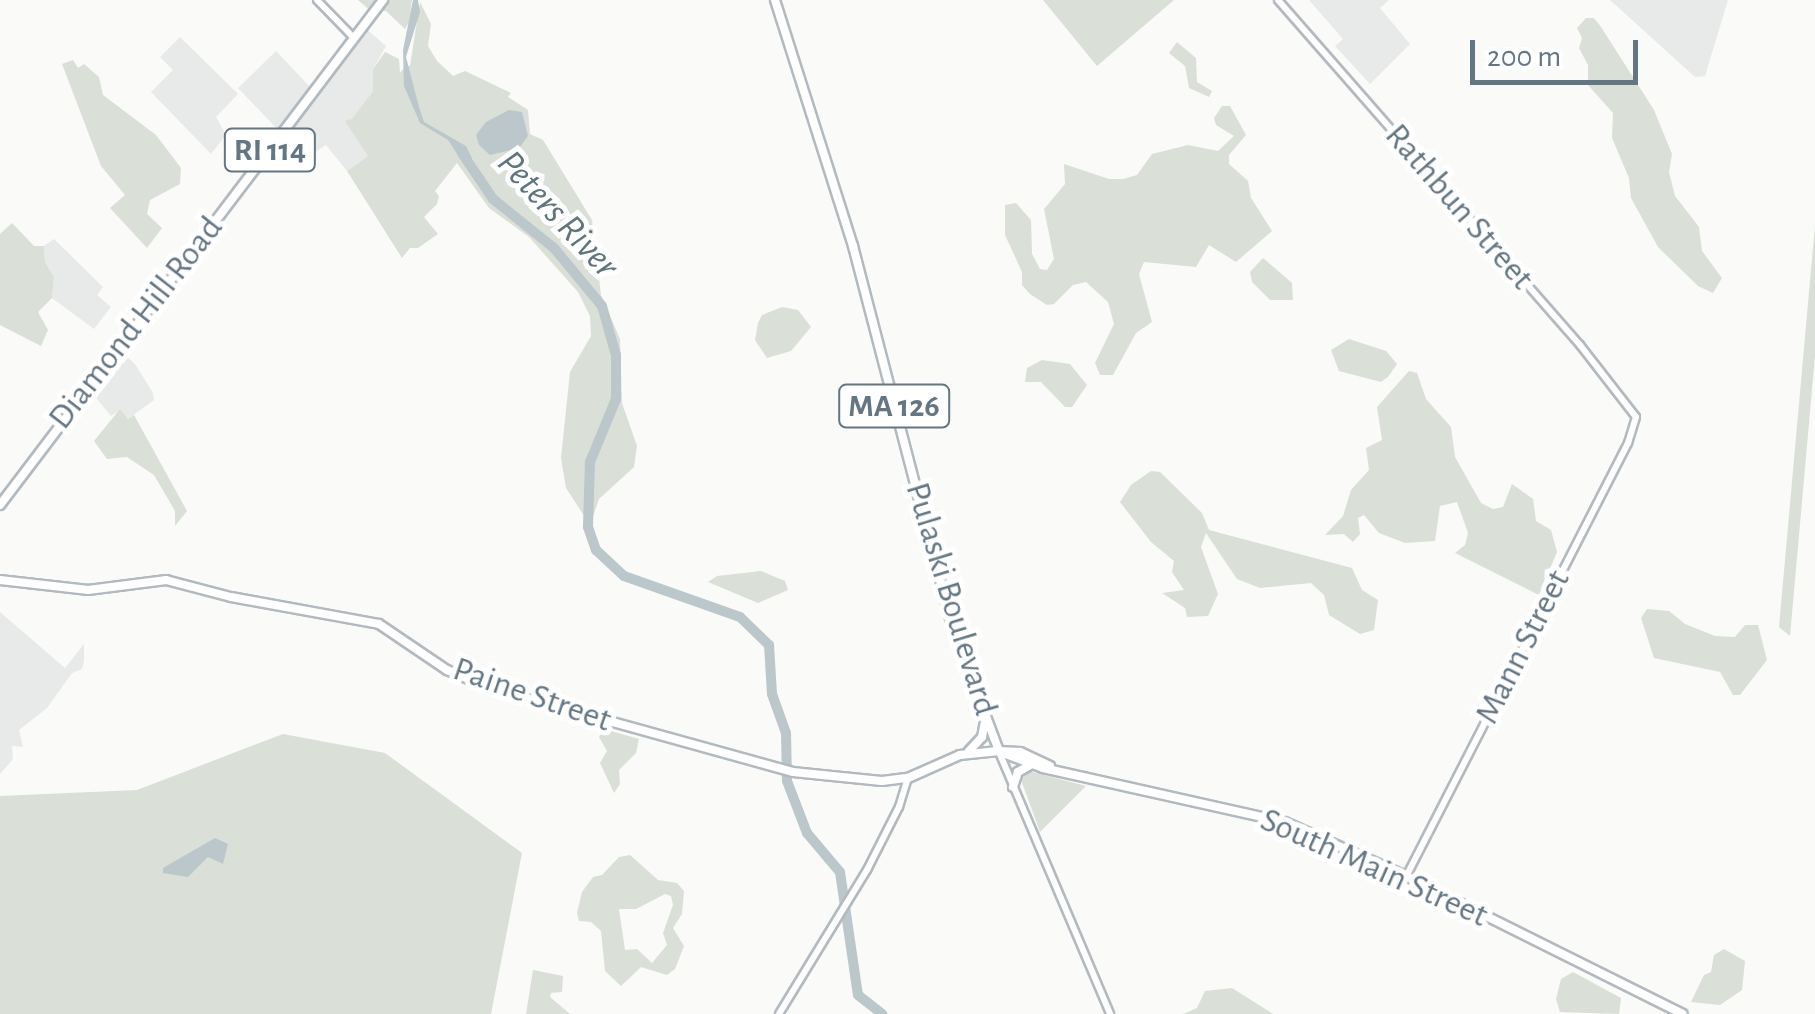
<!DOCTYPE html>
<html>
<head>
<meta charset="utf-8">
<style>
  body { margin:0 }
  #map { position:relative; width:1815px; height:1014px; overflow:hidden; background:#fafaf8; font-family:"Alegreya Sans",sans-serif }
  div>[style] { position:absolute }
  .built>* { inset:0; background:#e8e9e9 }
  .green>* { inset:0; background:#dadfd7 }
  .water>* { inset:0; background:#bbc7cb }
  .river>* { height:10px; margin:-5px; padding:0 5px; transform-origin:5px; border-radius:5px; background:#bbc7cb }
  .roads { filter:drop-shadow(2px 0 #b3babf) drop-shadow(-2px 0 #b3babf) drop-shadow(0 2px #b3babf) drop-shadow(0 -2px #b3babf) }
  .secondary>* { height:6px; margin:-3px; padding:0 3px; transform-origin:3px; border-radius:3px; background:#fff }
  .primary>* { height:8px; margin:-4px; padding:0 4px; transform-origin:4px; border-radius:4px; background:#fff }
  span { translate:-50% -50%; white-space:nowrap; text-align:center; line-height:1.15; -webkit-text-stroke:10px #fff; paint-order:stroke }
  .shield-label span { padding:2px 8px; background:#fff; border:2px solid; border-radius:8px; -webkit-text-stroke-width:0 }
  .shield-label { font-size:32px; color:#657683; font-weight:700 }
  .street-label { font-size:35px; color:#657683 }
  .water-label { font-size:38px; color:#60757c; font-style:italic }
  .scale { position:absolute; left:1470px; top:40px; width:168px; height:45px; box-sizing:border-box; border:5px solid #657683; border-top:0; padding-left:12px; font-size:30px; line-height:35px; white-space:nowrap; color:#657683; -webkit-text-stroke:8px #fff; paint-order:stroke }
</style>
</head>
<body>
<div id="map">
  <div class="built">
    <i style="clip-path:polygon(1309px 0,1389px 0,1380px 8px,1410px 44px,1370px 84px,1335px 46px,1343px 39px)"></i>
    <i style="clip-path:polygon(1610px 0,1728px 0,1705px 76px,1695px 77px)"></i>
    <i style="clip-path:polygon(362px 25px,386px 46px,373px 69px,373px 91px,352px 120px,368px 156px,347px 171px,326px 145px,301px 161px,283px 135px,238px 88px,276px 51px,313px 90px)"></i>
    <i style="clip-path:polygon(180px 37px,238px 94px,216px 117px,226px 135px,211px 154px,151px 92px,173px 70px,160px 57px)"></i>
    <i style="clip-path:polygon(54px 239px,103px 287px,97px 295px,111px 307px,94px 329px,52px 298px,54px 277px,45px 262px,44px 246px)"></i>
    <i style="clip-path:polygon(117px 348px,135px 364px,153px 393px,154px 400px,128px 419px,120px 410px,111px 416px,87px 387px)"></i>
    <i style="clip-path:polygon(0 612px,65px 668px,84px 644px,84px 661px,82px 669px,72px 673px,47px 708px,19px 730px,23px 747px,12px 746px,13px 759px,0 774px)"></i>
  </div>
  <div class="green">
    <i style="clip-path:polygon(358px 0,412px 0,409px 22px,405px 29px,386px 11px,372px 12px)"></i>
    <i style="clip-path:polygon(1043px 0,1174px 0,1097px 66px)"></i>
    <i style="clip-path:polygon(420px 2px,431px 24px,428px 46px,437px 61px,453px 76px,465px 71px,511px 93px,508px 97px,528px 110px,530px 134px,543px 140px,592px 220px,601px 295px,620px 339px,622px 403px,637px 446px,634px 467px,599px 499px,590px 525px,566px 488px,561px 458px,570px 372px,591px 336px,590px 316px,578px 292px,529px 237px,489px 208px,457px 163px,435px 191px,439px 196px,437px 204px,424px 217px,438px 234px,418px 248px,410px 248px,402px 258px,347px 171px,368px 156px,345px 121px,352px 119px,373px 91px,373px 69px,385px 52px,399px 59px,400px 73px,406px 65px,410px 66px)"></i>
    <i style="clip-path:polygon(1586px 18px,1594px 18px,1601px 27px,1654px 110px,1672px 154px,1669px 172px,1675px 196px,1699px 227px,1702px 251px,1722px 278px,1713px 293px,1698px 286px,1658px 247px,1631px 198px,1629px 178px,1612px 138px,1613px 113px,1588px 85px,1588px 65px,1579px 48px,1582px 38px,1577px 28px)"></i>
    <i style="clip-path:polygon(1177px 42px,1196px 58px,1197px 82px,1212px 91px,1209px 97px,1189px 88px,1185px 66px,1169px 53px)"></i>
    <i style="clip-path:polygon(73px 60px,78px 68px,84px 64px,99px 77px,103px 95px,156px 135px,181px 168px,180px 184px,150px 200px,147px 214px,162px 228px,147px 248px,110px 208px,125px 195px,101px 166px,62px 64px)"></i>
    <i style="clip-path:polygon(1222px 106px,1230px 106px,1246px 135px,1229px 155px,1229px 164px,1248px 181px,1251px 198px,1272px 231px,1236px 262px,1209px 245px,1196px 267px,1144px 262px,1139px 274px,1152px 322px,1136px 333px,1113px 375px,1100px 375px,1095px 363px,1114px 324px,1108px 302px,1086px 282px,1073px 285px,1054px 304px,1047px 305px,1030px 294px,1022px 285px,1022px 272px,1005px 235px,1005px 205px,1016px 203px,1031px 220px,1032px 254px,1040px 269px,1047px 270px,1054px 259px,1044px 209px,1065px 184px,1064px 164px,1109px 179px,1123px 179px,1137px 175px,1152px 154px,1188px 145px,1218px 151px,1234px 136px,1216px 125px,1214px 118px)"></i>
    <i style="clip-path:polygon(12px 223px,34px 246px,44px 246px,45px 262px,54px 277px,52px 298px,38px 312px,48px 330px,41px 346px,0 325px,0 234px)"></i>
    <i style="clip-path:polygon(1815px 225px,1815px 356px,1790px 636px,1779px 627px)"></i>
    <i style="clip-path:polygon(1263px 258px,1292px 283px,1293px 300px,1270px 300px,1252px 282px,1250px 272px)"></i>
    <i style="clip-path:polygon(782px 307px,798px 310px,811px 327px,791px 351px,767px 358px,755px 340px,758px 323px,762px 315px)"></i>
    <i style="clip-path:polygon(1349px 339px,1386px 351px,1397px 364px,1388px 377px,1381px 382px,1339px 371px,1331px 350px)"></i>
    <i style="clip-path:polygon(1042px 360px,1070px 364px,1087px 385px,1072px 407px,1065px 407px,1041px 382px,1025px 382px,1027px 368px)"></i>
    <i style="clip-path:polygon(1409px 371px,1417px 373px,1426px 399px,1451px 427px,1455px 457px,1481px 503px,1493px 509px,1503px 507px,1512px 484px,1533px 499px,1536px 521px,1551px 530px,1557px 552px,1539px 595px,1455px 553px,1465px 545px,1468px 533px,1457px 502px,1440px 506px,1435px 541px,1405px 543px,1379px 533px,1364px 515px,1358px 518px,1360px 534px,1353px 542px,1344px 534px,1325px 535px,1343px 516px,1351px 490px,1369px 470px,1366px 448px,1382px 440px,1377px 407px)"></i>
    <i style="clip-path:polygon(120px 409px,128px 419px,134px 415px,187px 511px,175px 526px,175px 511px,154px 475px,127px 457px,107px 459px,94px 441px)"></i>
    <i style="clip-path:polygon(1151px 471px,1160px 472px,1202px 513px,1209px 530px,1352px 568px,1362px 590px,1378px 600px,1374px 630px,1360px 634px,1329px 615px,1324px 595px,1311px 583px,1260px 588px,1237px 579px,1206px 533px,1201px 547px,1218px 594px,1208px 616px,1187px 617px,1185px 608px,1162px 593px,1184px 590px,1172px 572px,1174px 561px,1151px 542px,1120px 502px,1131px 485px)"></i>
    <i style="clip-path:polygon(761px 571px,785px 581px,788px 590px,758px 603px,708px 582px,717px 576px)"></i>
    <i style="clip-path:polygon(1647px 609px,1669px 611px,1685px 624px,1715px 636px,1735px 637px,1745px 625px,1758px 625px,1767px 660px,1740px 695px,1733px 695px,1720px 672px,1654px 658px,1641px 618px)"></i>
    <i style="clip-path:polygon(604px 729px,639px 739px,636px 753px,619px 770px,620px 784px,614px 793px,600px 763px,607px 751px,599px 737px)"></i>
    <i style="clip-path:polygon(283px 734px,385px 753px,522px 853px,491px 1014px,0 1014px,0 796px,137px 790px)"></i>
    <i style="clip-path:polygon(1029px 771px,1086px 786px,1040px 832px,1021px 780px)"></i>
    <i style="clip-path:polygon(evenodd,630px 855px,658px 880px,677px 883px,684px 891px,682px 914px,673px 928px,684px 946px,675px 969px,667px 975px,641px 967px,621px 986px,605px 971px,601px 931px,591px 922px,579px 921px,577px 913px,582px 892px,593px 877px,602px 875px,619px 857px,630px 855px,665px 894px,671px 896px,673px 905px,663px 933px,667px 945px,652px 963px,637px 949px,625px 950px,619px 909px,636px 909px,665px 894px)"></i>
    <i style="clip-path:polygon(1724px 949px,1745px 961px,1742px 990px,1720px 1005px,1691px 1002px,1704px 975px,1711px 972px,1714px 955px)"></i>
    <i style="clip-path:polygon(533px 970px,563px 976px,562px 992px,551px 993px,550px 997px,570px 1014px,526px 1014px)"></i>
    <i style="clip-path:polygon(1573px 972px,1621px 998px,1619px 1014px,1560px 1012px,1556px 999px,1561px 979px)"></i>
    <i style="clip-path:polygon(1232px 988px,1273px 1014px,1183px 1014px,1197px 1008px,1205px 991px)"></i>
  </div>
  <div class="water">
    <i style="clip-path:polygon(413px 0,418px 0,420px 12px,406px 57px,419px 107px,424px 122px,466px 146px,472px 158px,465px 166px,448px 140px,420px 123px,404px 86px,403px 50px)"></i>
    <i style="clip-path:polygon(509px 110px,522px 112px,528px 136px,519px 148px,490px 155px,479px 145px,476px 135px,486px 122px)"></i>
    <i style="clip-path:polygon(215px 838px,228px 844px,223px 864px,208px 857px,188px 877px,163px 873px,163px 868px)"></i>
  </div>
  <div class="river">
    <i style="left:462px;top:153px;width:55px;rotate:56deg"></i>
    <i style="left:493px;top:199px;width:78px;rotate:38.8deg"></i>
    <i style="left:554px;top:248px;width:75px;rotate:50.4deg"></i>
    <i style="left:602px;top:306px;width:51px;rotate:74.1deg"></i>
    <i style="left:616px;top:355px;width:44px;rotate:90deg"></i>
    <i style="left:616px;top:399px;width:68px;rotate:112.4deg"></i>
    <i style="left:590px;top:462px;width:65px;rotate:91.8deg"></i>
    <i style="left:588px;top:527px;width:24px;rotate:71deg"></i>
    <i style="left:596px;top:550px;width:38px;rotate:43deg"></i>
    <i style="left:624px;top:576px;width:123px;rotate:19.5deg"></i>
    <i style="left:740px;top:617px;width:40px;rotate:44deg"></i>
    <i style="left:769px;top:645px;width:49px;rotate:86.5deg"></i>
    <i style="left:772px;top:694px;width:41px;rotate:70.3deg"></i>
    <i style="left:786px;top:733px;width:48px;rotate:88.8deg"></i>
    <i style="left:787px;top:781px;width:56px;rotate:69deg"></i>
    <i style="left:807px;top:833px;width:51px;rotate:49.8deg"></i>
    <i style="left:840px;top:872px;width:124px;rotate:81.7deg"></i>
    <i style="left:858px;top:995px;width:31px;rotate:38deg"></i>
  </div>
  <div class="roads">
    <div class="secondary">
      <i style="left:317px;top:0;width:53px;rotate:45.8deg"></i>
      <i style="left:1278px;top:0;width:459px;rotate:48.8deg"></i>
      <i style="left:1580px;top:345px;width:91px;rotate:52.1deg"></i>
      <i style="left:1636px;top:417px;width:27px;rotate:107deg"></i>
      <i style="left:1628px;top:443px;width:487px;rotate:117.1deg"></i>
      <i style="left:999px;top:752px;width:285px;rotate:67deg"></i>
      <i style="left:779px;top:1014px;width:169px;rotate:-58.6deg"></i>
      <i style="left:867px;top:870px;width:71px;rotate:-63.1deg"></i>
      <i style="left:899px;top:807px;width:30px;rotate:-73deg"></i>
    </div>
    <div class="primary">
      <i style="left:775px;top:0;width:258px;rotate:72.4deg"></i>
      <i style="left:853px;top:246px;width:393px;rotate:75.4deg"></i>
      <i style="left:952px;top:626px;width:134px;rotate:69.4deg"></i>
      <i style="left:0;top:505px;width:634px;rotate:-52.82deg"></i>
      <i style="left:0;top:580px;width:89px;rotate:6.5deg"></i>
      <i style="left:88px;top:590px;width:79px;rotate:-7.3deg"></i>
      <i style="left:166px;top:580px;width:67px;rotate:14.7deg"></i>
      <i style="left:231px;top:597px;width:150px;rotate:10.3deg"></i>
      <i style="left:379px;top:624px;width:82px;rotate:34.1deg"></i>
      <i style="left:447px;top:670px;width:47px;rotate:22.7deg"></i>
      <i style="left:490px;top:688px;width:314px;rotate:15.5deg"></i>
      <i style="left:793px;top:772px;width:89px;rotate:5.8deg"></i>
      <i style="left:882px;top:781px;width:26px;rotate:-7deg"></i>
      <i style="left:908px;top:778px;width:57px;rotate:-23.9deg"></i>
      <i style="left:960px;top:755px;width:39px;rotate:-6deg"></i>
      <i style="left:999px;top:751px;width:21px;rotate:3deg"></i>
      <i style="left:1020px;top:752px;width:33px;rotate:25deg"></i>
      <i style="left:969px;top:751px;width:19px;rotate:-47deg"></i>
      <i style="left:982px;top:737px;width:16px;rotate:-79deg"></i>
      <i style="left:1003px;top:753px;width:43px;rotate:20.6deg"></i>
      <i style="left:1043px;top:768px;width:248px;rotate:12.6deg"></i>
      <i style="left:1285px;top:822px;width:133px;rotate:24.1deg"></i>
      <i style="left:1406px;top:876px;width:309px;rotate:26.5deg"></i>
      <i style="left:1013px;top:787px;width:16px;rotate:-72deg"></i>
      <i style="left:1018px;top:772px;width:14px;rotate:-30deg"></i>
    </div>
  </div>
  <div class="shield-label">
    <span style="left:270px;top:150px">RI 114</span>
    <span style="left:894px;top:406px">MA 126</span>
  </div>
  <div class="street-label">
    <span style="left:1459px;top:207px;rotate:49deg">Rathbun Street</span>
    <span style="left:136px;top:323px;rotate:-52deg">Diamond Hill Road</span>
    <span style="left:951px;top:599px;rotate:73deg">Pulaski Boulevard</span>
    <span style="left:1523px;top:647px;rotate:-63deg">Mann Street</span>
    <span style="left:532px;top:695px;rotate:19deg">Paine Street</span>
    <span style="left:1374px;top:868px;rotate:24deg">South Main Street</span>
  </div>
  <div class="water-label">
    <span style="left:557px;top:215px;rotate:47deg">Peters River</span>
  </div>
  <div class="scale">200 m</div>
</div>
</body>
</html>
